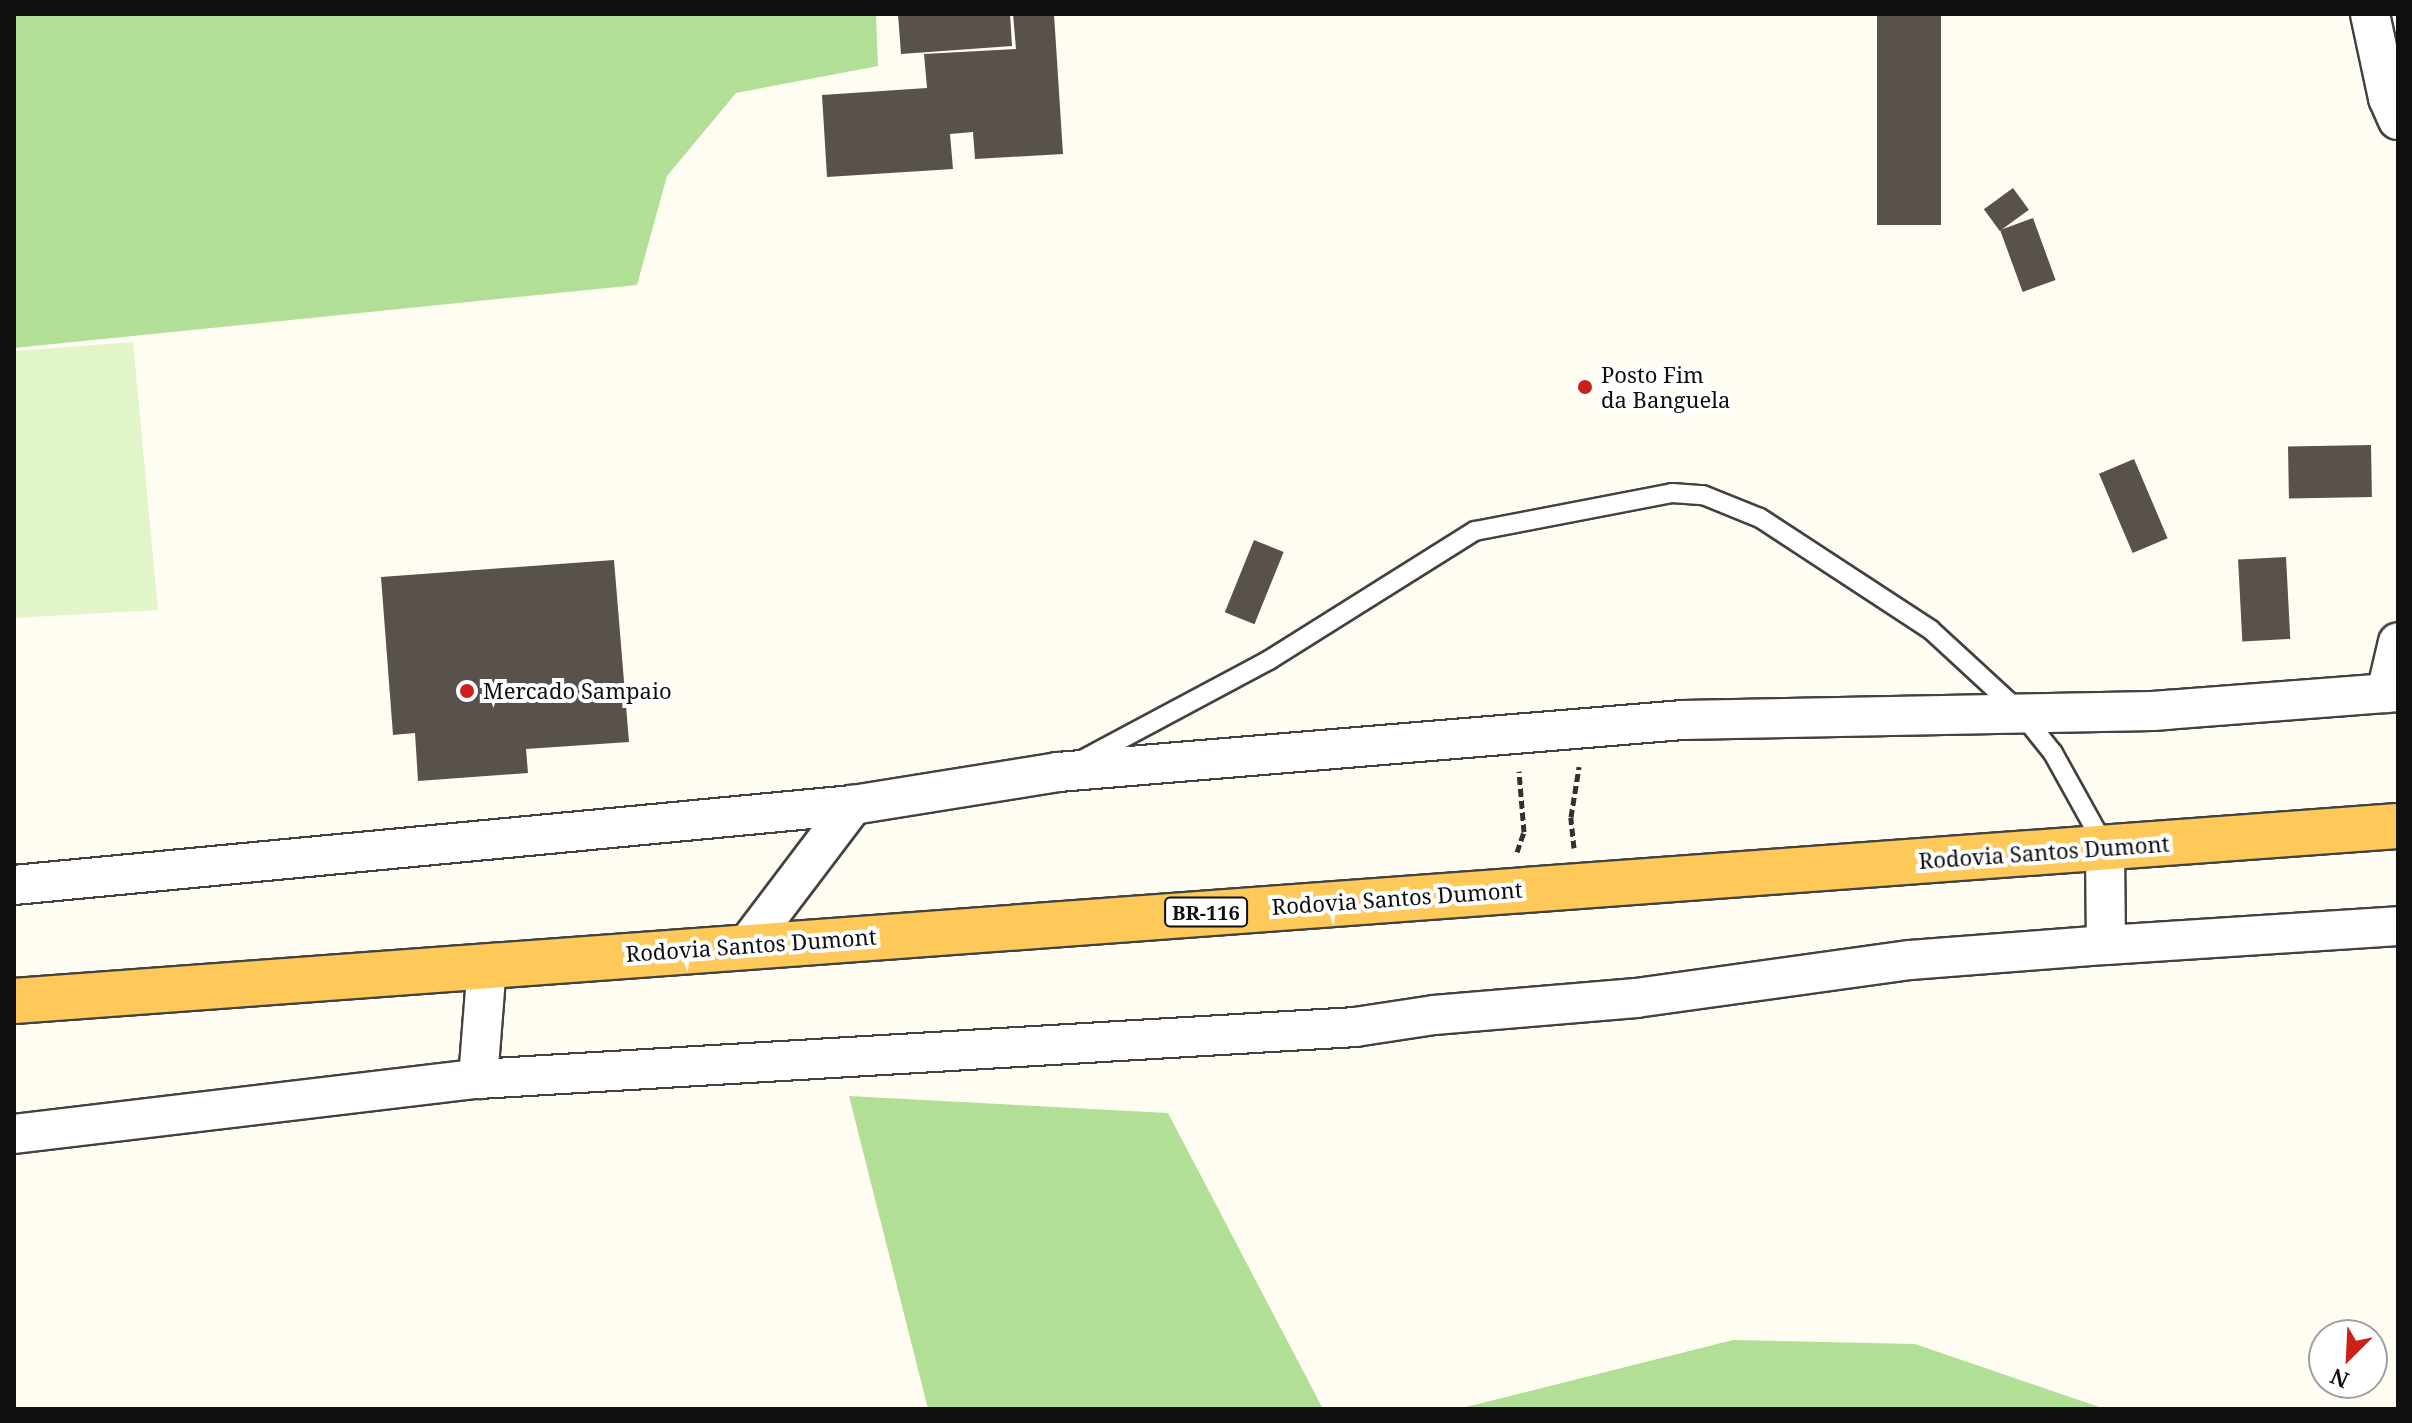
<!DOCTYPE html>
<html>
<head>
<meta charset="utf-8">
<style>
  body { margin:0 }
  #map { position:relative; width:2412px; height:1423px; overflow:hidden; background:#fffdf2; font-family:"Noto Serif",serif }
  div>[style] { position:absolute }
  .forest>* { inset:0; background:#b1df96 }
  .pitch>* { inset:0; background:#e2f4ca }
  .building>* { inset:0; background:#59514b; transform-origin:0 0 }
  .path>* { height:5px; margin-top:-2.5px; transform-origin:0; background:repeating-linear-gradient(90deg,#313131 0 8px,transparent 0 12px) }
  .roads { filter:drop-shadow(2px 0 #424242) drop-shadow(-2px 0 #424242) drop-shadow(0 2px #424242) drop-shadow(0 -2px #424242) }
  .service>* { height:18px; margin:-9px; padding:0 9px; transform-origin:9px; border-radius:9px; background:#fff }
  .minor>* { height:38px; margin:-19px; padding:0 19px; transform-origin:19px; border-radius:19px; background:#fff }
  .trunk>* { height:44px; margin:-22px; padding:0 22px; transform-origin:22px; border-radius:22px; background:#ffc959 }
  .dots>* { width:22px; height:22px; translate:-50% -50%; box-sizing:border-box; border:4px solid #fff; border-radius:50% }
  span { translate:-50% -50%; white-space:nowrap; text-align:center; line-height:1.15; -webkit-text-stroke:8px #fff; paint-order:stroke }
  .shield-label span { padding:2px 6px; background:#fff; border:2px solid; border-radius:6px; -webkit-text-stroke-width:0 }
  .shield-label { font-size:20px; color:#0f0f0f; font-weight:700 }
  .poi-label { font-size:22px; color:#0f0f0f }
  .left { translate:0 -50%; text-align:left }
  .street-label { font-size:22px; color:#0f0f0f }
  .frame { position:absolute; inset:0; border:16px solid #0f0f0f; pointer-events:none }
  .north { position:absolute; left:2308px; top:1319px; width:80px; height:80px; box-sizing:border-box; background:#fff; border:2px solid #9f9f9f; border-radius:50%; rotate:204deg; font-size:22px; font-weight:700; line-height:32px; text-align:center; color:#0f0f0f }
  .north::after { content:''; display:block; margin:auto; width:28px; height:36px; background:#cb211c; clip-path:polygon(50% 0,100% 100%,50% 72%,0 100%) }
</style>
</head>
<body>
<div id="map">
  <div class="forest">
    <i style="clip-path:polygon(14px 14px,876px 14px,878px 66px,736px 93px,667px 176px,637px 285px,14px 348px)"></i>
    <i style="clip-path:polygon(849px 1096px,1168px 1113px,1323px 1409px,928px 1409px)"></i>
    <i style="clip-path:polygon(1733px 1340px,1915px 1344px,2105px 1409px,1458px 1409px)"></i>
  </div>
  <div class="pitch">
    <i style="clip-path:polygon(133px 342px,158px 610px,14px 618px,14px 351px)"></i>
  </div>
  <div class="building">
    <i style="clip-path:polygon(898px 14px,1010px 14px,1012px 46px,901px 54px)"></i>
    <i style="clip-path:polygon(1013px 14px,1054px 14px,1063px 154px,975px 159px,973px 132px,950px 134px,953px 169px,827px 177px,822px 95px,927px 88px,924px 54px,1016px 49px)"></i>
    <i style="left:1877px;top:14px;width:64px;height:211px"></i>
    <i style="left:2013px;top:188px;width:27px;height:36px;rotate:54deg"></i>
    <i style="left:2033px;top:218px;width:66px;height:35px;rotate:70deg"></i>
    <i style="left:2371px;top:445px;width:52px;height:83px;rotate:89deg"></i>
    <i style="left:2134px;top:459px;width:86px;height:38px;rotate:67deg"></i>
    <i style="left:1254px;top:540px;width:32px;height:78px;rotate:22deg"></i>
    <i style="left:2286px;top:557px;width:82px;height:48px;rotate:87deg"></i>
    <i style="clip-path:polygon(614px 560px,629px 742px,526px 749px,528px 773px,418px 781px,415px 733px,393px 735px,381px 577px)"></i>
  </div>
  <div class="path">
    <i style="left:1574px;top:848px;width:31px;rotate:-96deg"></i>
    <i style="left:1571px;top:817px;width:51px;rotate:-80.9deg"></i>
    <i style="left:1517px;top:852px;width:21px;rotate:-71deg"></i>
    <i style="left:1524px;top:832px;width:61px;rotate:-94.7deg"></i>
  </div>
  <div class="roads">
    <div class="service">
      <i style="left:1082px;top:760px;width:212px;rotate:-28.1deg"></i>
      <i style="left:1269px;top:660px;width:243px;rotate:-32.1deg"></i>
      <i style="left:1475px;top:531px;width:201px;rotate:-10.9deg"></i>
      <i style="left:1672px;top:493px;width:31px;rotate:4deg"></i>
      <i style="left:1703px;top:495px;width:61px;rotate:22deg"></i>
      <i style="left:1760px;top:518px;width:204px;rotate:33.2deg"></i>
      <i style="left:1931px;top:630px;width:122px;rotate:42.7deg"></i>
      <i style="left:2021px;top:713px;width:51px;rotate:51.3deg"></i>
      <i style="left:2053px;top:753px;width:107px;rotate:61deg"></i>
    </div>
    <div class="minor">
      <i style="left:2370px;top:14px;width:86px;rotate:77.9deg"></i>
      <i style="left:2388px;top:98px;width:24px;rotate:66deg"></i>
      <i style="left:2386px;top:693px;width:52px;rotate:-76.8deg"></i>
      <i style="left:14px;top:885px;width:843px;rotate:-5.45deg"></i>
      <i style="left:747px;top:945px;width:176px;rotate:-52.9deg"></i>
      <i style="left:853px;top:805px;width:208px;rotate:-9.1deg"></i>
      <i style="left:1058px;top:772px;width:626px;rotate:-4.76deg"></i>
      <i style="left:1682px;top:720px;width:471px;rotate:-1.1deg"></i>
      <i style="left:2153px;top:711px;width:246px;rotate:-4.4deg"></i>
      <i style="left:2106px;top:945px;width:293px;rotate:-3.7deg"></i>
      <i style="left:478px;top:1079px;width:114px;rotate:-85.5deg"></i>
      <i style="left:14px;top:1134px;width:467px;rotate:-6.8deg"></i>
      <i style="left:478px;top:1079px;width:879px;rotate:-3.39deg"></i>
      <i style="left:1355px;top:1027px;width:80px;rotate:-8.6deg"></i>
      <i style="left:1434px;top:1015px;width:203px;rotate:-4.8deg"></i>
      <i style="left:1636px;top:998px;width:277px;rotate:-7.9deg"></i>
      <i style="left:1910px;top:960px;width:197px;rotate:-4.4deg"></i>
      <i style="left:2106px;top:945px;width:98px;rotate:-90.6deg"></i>
    </div>
    <div class="trunk">
      <i style="left:14px;top:1001px;width:2390px;rotate:-4.2deg"></i>
    </div>
  </div>
  <div class="dots">
    <i style="left:1585px;top:387px;background:#cb211c"></i>
    <i style="left:467px;top:691px;background:#cb211c"></i>
  </div>
  <div class="shield-label">
    <span style="left:1206px;top:912px">BR-116</span>
  </div>
  <div class="poi-label">
    <span class="left" style="left:1601px;top:387px">Posto Fim<br>da Banguela</span>
    <span class="left" style="left:483px;top:691px">Mercado Sampaio</span>
  </div>
  <div class="street-label">
    <span style="left:2044px;top:852px;rotate:-4deg">Rodovia Santos Dumont</span>
    <span style="left:1397px;top:898px;rotate:-4deg">Rodovia Santos Dumont</span>
    <span style="left:751px;top:945px;rotate:-4deg">Rodovia Santos Dumont</span>
  </div>
  <div class="frame"></div>
  <div class="north">N</div>
</div>
</body>
</html>
